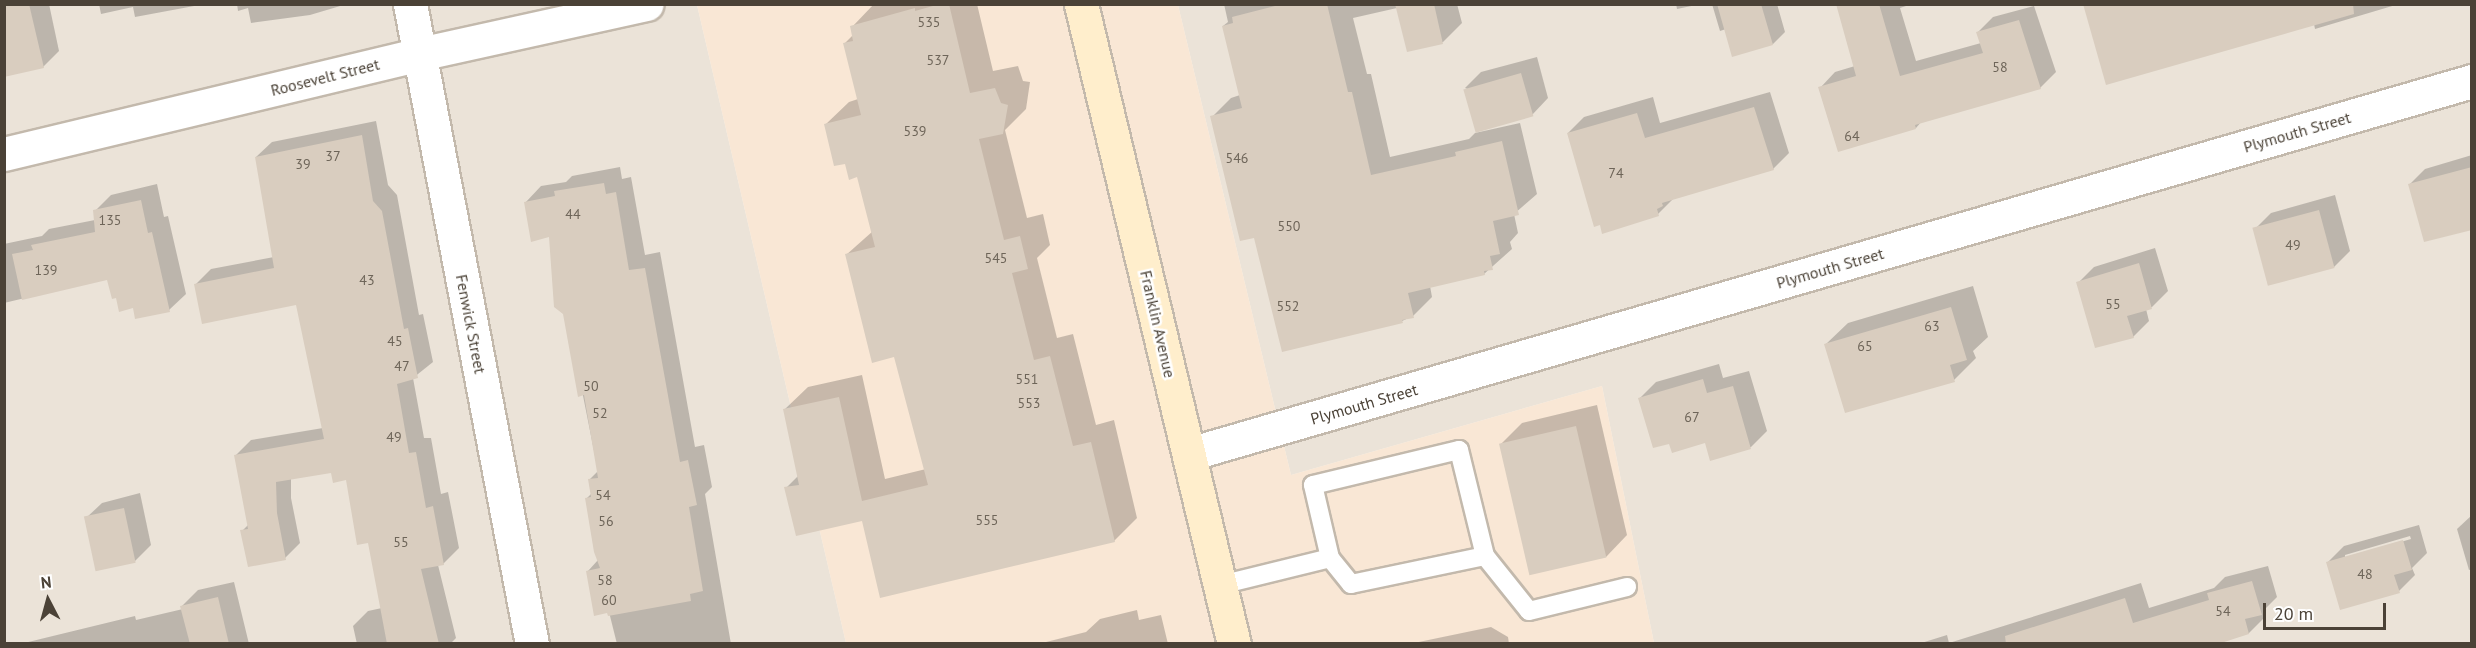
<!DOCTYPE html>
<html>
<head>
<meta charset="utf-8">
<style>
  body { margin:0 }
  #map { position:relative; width:2476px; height:648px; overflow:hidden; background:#f6f2eb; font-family:"PT Sans",sans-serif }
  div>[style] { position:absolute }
  .residential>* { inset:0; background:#ebe3d8 }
  .commercial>* { inset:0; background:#f9e7d5 }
  .shadow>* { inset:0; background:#0003 }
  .building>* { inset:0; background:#d9cdbf; transform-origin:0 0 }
  .roads { filter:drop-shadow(2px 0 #c3b9ac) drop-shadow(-2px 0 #c3b9ac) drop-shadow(0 2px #c3b9ac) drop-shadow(0 -2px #c3b9ac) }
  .lane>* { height:18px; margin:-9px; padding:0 9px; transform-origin:9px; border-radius:9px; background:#fff }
  .street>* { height:33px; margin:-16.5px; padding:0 16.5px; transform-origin:16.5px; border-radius:16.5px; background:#fff }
  .secondary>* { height:33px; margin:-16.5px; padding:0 16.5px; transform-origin:16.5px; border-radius:16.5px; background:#fec }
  span { translate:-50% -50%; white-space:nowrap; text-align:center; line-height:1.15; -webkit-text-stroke:5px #fff; paint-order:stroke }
  .number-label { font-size:14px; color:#6e6559 }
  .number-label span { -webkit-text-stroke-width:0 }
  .street-label { font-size:16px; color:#4b4237 }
  .frame { position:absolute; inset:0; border:6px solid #4b4237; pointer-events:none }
  .north { position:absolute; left:18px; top:570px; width:60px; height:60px; -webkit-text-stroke:4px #fff; paint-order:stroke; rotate:354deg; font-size:16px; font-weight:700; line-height:24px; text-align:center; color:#4b4237 }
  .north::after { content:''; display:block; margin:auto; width:21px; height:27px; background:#4b4237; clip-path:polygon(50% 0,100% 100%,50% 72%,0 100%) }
  .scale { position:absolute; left:2263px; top:603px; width:123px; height:27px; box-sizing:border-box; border:3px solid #4b4237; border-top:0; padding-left:8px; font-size:18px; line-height:21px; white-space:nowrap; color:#4b4237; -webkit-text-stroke:4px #fff; paint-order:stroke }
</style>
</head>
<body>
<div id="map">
  <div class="residential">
    <i style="clip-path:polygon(4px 5px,697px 5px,846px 643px,5px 643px)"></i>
    <i style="clip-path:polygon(1178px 5px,2471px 5px,2471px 643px,1654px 643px,1602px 386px,1291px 475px)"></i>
  </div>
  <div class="commercial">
    <i style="clip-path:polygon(697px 5px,1178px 5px,1291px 475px,1602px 386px,1654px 643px,846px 643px)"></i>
  </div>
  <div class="shadow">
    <i style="clip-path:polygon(4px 4px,49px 4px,59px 51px,43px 67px)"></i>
    <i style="clip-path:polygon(99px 4px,205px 4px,135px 17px,133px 7px,101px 14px)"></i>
    <i style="clip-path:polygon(237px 4px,347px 4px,310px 15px,251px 23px,248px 8px,238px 11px)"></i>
    <i style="clip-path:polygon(874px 4px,977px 4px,993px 71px,1018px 66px,1023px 81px,1030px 82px,1026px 109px,1005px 130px,1027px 218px,1043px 214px,1050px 245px,1037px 258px,1057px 338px,1073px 334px,1096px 425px,1114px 420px,1137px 518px,1114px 541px,863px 519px,786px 488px,799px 475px,785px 409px,808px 387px,862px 375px,885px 479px,926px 469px,895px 356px,846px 255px,873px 231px,858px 176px,846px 162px,826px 124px,849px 102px,858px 99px,845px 43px,854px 34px,852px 27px)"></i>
    <i style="clip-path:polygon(1224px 4px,1457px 4px,1462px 23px,1443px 42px,1408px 51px,1397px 8px,1353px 18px,1367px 74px,1371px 74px,1390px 157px,1469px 139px,1475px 133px,1520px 123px,1537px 194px,1514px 214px,1518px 233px,1510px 242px,1512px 249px,1484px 274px,1430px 286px,1432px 297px,1413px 316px,1402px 321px,1212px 117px,1231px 98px,1240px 95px,1223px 26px,1228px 22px)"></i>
    <i style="clip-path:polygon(1676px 4px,1701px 4px,1677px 9px)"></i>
    <i style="clip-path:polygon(1712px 4px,1777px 4px,1785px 32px,1773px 44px,1726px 29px,1720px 31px)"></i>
    <i style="clip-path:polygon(1838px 4px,1912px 4px,1900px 8px,1916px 61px,1981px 43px,1978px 32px,1993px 17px,2034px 6px,2056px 72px,2040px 88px,1922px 121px,1916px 128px,1820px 88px,1835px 72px,1855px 66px)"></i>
    <i style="clip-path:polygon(2084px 4px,2399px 4px,2315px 29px,2314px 24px)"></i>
    <i style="clip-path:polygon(1537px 57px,1548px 98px,1532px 115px,1465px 88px,1481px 72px)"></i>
    <i style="clip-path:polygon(1770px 92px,1789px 153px,1773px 169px,1674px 198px,1658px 214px,1568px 133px,1584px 117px,1653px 97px,1660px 123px)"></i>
    <i style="clip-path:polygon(376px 121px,388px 185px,397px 195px,419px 315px,423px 314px,433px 362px,413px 378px,424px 438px,431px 438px,441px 494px,448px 492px,459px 548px,443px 564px,438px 565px,456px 638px,450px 644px,357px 644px,353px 626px,368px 611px,382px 608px,369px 542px,347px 479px,332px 471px,291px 478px,291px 498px,300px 543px,285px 558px,242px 531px,249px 524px,236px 455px,251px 440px,323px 428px,298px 303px,195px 285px,211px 269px,274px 257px,256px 157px,272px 142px)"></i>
    <i style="clip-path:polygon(2472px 155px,2472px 228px,2409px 185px,2425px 169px)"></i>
    <i style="clip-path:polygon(620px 167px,622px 179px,631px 177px,645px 255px,660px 252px,695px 447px,704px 445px,712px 487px,705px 494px,731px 644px,617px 644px,610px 616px,588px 571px,598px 560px,586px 499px,592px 493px,589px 480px,598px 471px,551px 235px,525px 203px,541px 186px,566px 182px,572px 176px)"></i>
    <i style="clip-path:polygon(157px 184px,164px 217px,168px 216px,186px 294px,169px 310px,134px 306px,117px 296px,109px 278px,4px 303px,4px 244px,42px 236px,49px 229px,95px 220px,95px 211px,111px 195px)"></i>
    <i style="clip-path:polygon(2335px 195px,2350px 251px,2334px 267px,2255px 229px,2271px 213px)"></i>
    <i style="clip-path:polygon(2155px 248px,2168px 291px,2152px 307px,2146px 309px,2149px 321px,2133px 337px,2078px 283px,2094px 267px)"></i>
    <i style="clip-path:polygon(1973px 286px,1988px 337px,1973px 351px,1976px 358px,1954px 380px,1826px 344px,1848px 323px)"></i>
    <i style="clip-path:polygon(1719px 364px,1723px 378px,1749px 371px,1767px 431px,1751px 447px,1711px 459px,1706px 441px,1670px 442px,1640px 398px,1656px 382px)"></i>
    <i style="clip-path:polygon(1597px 405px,1627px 535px,1606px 557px,1501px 444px,1522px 423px)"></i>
    <i style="clip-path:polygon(140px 493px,151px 545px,135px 561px,85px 519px,102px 503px)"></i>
    <i style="clip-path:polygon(2472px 515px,2472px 569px,2469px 570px,2457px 529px)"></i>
    <i style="clip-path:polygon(evenodd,2419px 525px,2427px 553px,2412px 568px,2415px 575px,2399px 591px,2328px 562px,2344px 546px,2419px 525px,2410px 536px,2411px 539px,2345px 558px,2345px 555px,2410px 536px)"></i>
    <i style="clip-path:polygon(2268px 566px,2277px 597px,2263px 611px,2265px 617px,2249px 633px,2213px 644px,1918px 644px,1947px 635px,1949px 643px,2141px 583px,2149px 608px,2214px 588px,2225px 577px)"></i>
    <i style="clip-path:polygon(234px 582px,249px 644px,20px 644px,135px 616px,136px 620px,183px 609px,182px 606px,198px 590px)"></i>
    <i style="clip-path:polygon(1137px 610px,1139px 620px,1161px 615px,1168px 644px,1038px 644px,1086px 632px,1100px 619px)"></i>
    <i style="clip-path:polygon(1491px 627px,1508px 637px,1509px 644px,1409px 644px)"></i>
  </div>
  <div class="building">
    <i style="clip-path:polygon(4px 4px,29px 4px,44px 68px,4px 77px)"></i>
    <i style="clip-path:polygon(940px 4px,949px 4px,970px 93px,995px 88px,1001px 103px,1008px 105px,1003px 134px,979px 139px,1004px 240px,1020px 236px,1028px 269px,1012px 273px,1034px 360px,1050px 356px,1073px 446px,1091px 442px,1115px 542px,880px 598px,862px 521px,796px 536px,784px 487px,799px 485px,783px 409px,839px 397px,862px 501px,928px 485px,894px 357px,872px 363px,845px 254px,875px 247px,857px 177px,849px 180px,845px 164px,834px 166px,824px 124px,861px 115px,843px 43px,853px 41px,850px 26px,915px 8px,915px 11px)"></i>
    <i style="clip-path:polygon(1283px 4px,1327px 4px,1348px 92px,1352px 92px,1371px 175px,1456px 156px,1455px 152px,1502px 141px,1519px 215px,1493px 221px,1500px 254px,1490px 256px,1493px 270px,1484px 271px,1485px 275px,1408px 293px,1414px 318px,1402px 320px,1403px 323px,1282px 352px,1254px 238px,1240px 241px,1210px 116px,1242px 108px,1222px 26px,1233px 23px,1232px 17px)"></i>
    <i style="clip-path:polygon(1395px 4px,1434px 4px,1443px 44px,1407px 52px)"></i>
    <i style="clip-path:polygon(1717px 4px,1761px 4px,1773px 45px,1732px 57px)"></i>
    <i style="clip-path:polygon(1836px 4px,1879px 4px,1900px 76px,1983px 53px,1976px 32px,2019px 20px,2041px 89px,1915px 125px,1916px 129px,1838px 152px,1818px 87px,1856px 76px)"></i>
    <i style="clip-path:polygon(2083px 4px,2353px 4px,2354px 14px,2106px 85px)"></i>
    <i style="left:1521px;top:73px;width:45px;height:60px;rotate:74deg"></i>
    <i style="clip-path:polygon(1754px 107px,1774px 170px,1662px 203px,1663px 206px,1657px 209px,1659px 216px,1602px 234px,1600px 225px,1594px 227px,1567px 133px,1637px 113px,1645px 138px)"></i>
    <i style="clip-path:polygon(362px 135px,373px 201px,382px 211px,404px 329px,408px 328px,418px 378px,397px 384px,409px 453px,416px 452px,426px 508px,433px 506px,444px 565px,421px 569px,439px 644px,387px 644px,368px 543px,357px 545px,346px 480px,333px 483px,331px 473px,276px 482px,277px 513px,286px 560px,248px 567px,240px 530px,248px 529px,234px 455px,324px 439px,296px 305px,202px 324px,194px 284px,274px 268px,255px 157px)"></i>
    <i style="clip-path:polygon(2472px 167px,2472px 230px,2424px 242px,2408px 184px)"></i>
    <i style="clip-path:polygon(604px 183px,606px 194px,616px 192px,629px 270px,645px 268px,680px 462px,688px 460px,697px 505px,689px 507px,703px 591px,690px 594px,691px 601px,608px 616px,607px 613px,594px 616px,586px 571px,600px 568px,594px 552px,585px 498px,591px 497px,588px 479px,598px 478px,584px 395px,578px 397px,563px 314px,554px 307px,549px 237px,531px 242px,524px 202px,555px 196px,554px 191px)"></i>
    <i style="clip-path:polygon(141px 200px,148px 233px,152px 232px,170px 312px,135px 319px,133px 308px,119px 312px,116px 298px,112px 299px,107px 280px,22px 300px,12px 254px,33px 250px,31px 245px,95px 232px,93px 210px)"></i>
    <i style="left:2319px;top:210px;width:60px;height:69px;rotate:75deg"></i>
    <i style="clip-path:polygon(2139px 263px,2152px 309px,2127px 316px,2134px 338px,2095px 348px,2076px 282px)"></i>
    <i style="clip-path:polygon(1951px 307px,1967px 360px,1950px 365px,1955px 382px,1845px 413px,1824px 344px)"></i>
    <i style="clip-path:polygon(1703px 379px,1707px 393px,1733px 386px,1751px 449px,1710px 461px,1705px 443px,1672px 453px,1669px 444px,1653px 448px,1638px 398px)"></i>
    <i style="left:1576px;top:426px;width:135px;height:79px;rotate:77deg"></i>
    <i style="left:124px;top:508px;width:56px;height:41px;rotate:78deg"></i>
    <i style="clip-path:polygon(2403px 540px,2412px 570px,2394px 575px,2400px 593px,2340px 610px,2326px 562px)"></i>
    <i style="clip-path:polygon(2252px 581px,2262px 615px,2245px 619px,2249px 634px,2218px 644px,2006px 644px,2005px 636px,2125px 598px,2133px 623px,2209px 600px,2207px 593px)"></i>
    <i style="clip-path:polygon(218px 597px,229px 644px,190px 644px,180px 606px)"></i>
  </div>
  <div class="roads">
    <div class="lane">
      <i style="left:1485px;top:556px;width:137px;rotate:168.2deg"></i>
      <i style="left:1351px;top:584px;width:33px;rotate:-129deg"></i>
      <i style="left:1330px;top:558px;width:75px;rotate:-103.1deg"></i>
      <i style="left:1313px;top:485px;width:150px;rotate:-13.5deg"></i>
      <i style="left:1459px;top:450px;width:109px;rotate:76.2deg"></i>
      <i style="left:1485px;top:556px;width:70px;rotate:51.3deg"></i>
      <i style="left:1529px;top:611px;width:101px;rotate:-13.8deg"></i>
      <i style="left:1220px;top:585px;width:113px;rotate:-13.8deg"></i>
    </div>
    <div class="street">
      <i style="left:410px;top:4px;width:652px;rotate:79.21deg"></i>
      <i style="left:4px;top:154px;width:427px;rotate:-13.5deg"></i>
      <i style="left:419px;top:54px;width:233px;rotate:-12.4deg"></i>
      <i style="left:1189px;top:454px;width:1336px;rotate:-16.21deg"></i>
    </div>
    <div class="secondary">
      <i style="left:1081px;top:4px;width:658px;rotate:76.56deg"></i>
    </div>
  </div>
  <div class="number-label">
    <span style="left:929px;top:22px">535</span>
    <span style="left:938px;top:60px">537</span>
    <span style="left:2000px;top:67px">58</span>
    <span style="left:915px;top:131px">539</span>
    <span style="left:1852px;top:136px">64</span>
    <span style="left:333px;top:156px">37</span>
    <span style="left:1237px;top:158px">546</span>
    <span style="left:303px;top:164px">39</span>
    <span style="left:1616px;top:173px">74</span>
    <span style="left:573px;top:214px">44</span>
    <span style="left:110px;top:220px">135</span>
    <span style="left:1289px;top:226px">550</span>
    <span style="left:2293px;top:245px">49</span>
    <span style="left:996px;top:258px">545</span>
    <span style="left:46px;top:270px">139</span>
    <span style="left:367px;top:280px">43</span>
    <span style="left:2113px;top:304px">55</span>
    <span style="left:1288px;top:306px">552</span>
    <span style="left:1932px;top:326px">63</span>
    <span style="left:395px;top:341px">45</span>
    <span style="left:1865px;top:346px">65</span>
    <span style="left:402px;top:366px">47</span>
    <span style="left:1027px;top:379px">551</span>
    <span style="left:591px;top:386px">50</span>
    <span style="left:1029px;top:403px">553</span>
    <span style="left:600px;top:413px">52</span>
    <span style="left:1692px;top:417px">67</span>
    <span style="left:394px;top:437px">49</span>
    <span style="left:603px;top:495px">54</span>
    <span style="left:987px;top:520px">555</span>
    <span style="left:606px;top:521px">56</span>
    <span style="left:401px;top:542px">55</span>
    <span style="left:2365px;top:574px">48</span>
    <span style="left:605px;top:580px">58</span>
    <span style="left:609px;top:600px">60</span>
    <span style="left:2223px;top:611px">54</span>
  </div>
  <div class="street-label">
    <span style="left:325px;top:77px;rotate:-14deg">Roosevelt Street</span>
    <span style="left:2297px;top:132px;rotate:-16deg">Plymouth Street</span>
    <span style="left:1830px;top:268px;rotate:-16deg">Plymouth Street</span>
    <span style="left:471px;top:324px;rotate:79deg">Fenwick Street</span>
    <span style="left:1158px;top:324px;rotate:77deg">Franklin Avenue</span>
    <span style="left:1364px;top:404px;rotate:-16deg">Plymouth Street</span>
  </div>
  <div class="frame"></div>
  <div class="north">N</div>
  <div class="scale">20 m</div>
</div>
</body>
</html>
